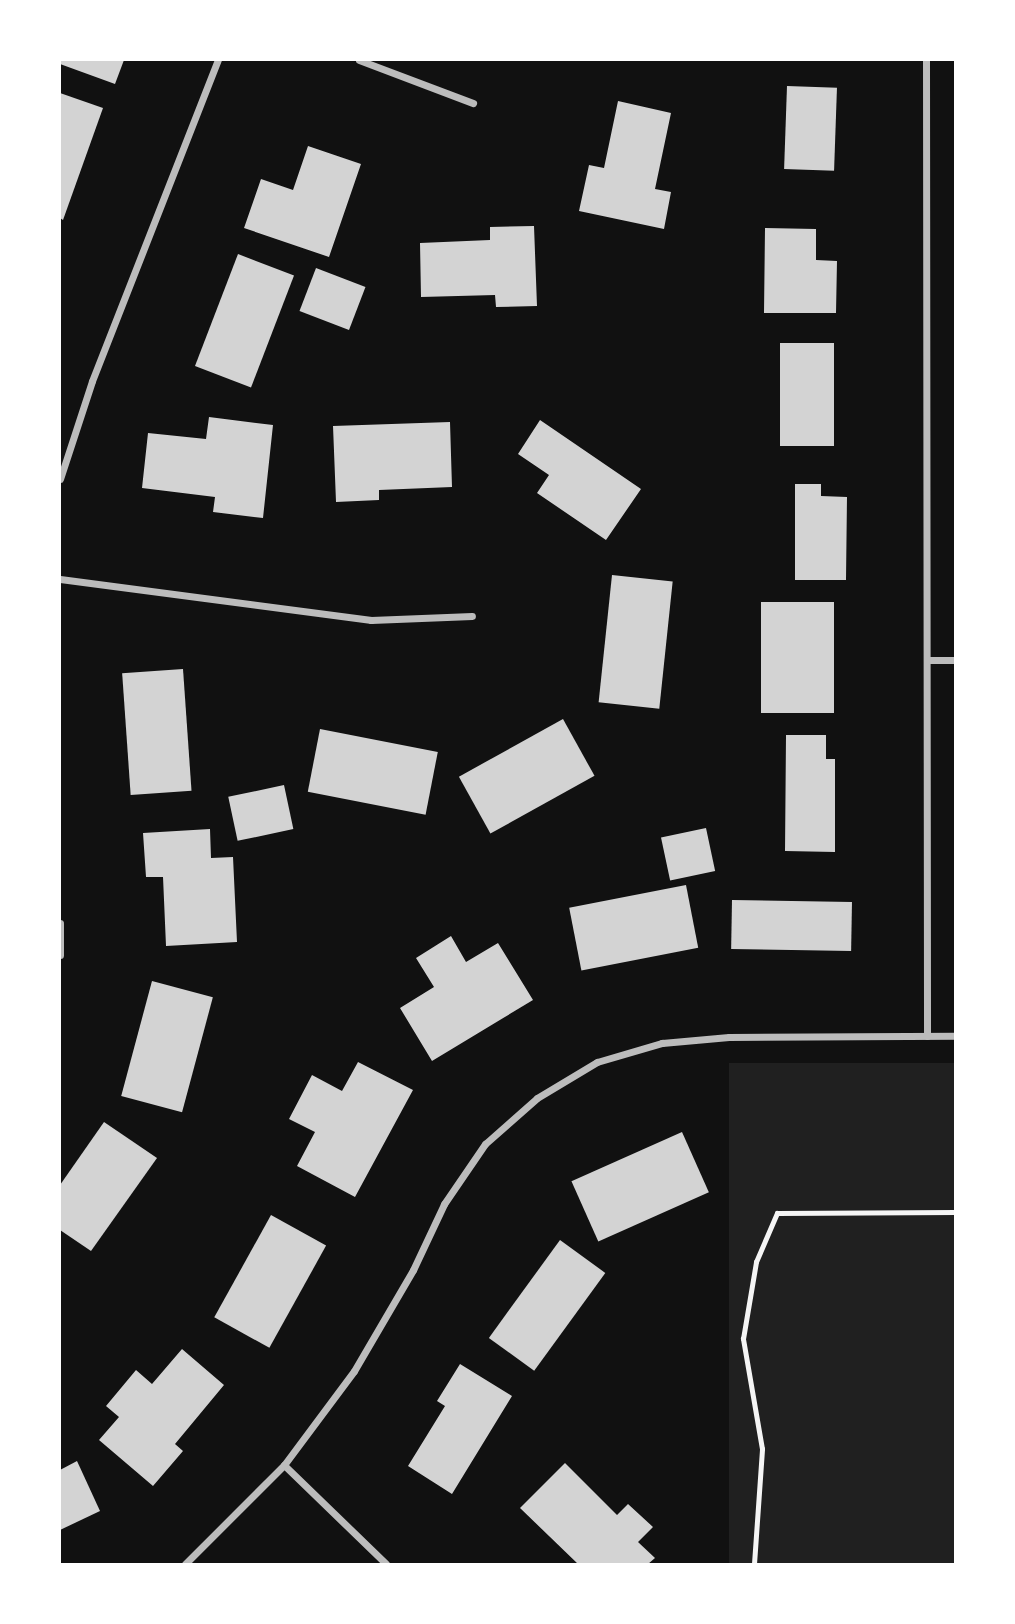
<!DOCTYPE html>
<html>
<head>
<meta charset="utf-8">
<style>
  body { margin:0 }
  #map { position:relative; width:1015px; height:1624px; overflow:hidden; background:#111; font-family:"IBM Plex Serif",serif }
  div>[style] { position:absolute }
  .green>* { inset:0; background:#202020; transform-origin:0 0 }
  .building>* { inset:0; background:#d3d3d3; transform-origin:0 0 }
  .path>* { height:4.5px; margin:-2.25px; padding:0 2.25px; transform-origin:2.25px; border-radius:2.25px; background:#f5f5f5 }
  .minor>* { height:7px; margin:-3.5px; padding:0 3.5px; transform-origin:3.5px; border-radius:3.5px; background:#bcbcbc }
  span { translate:-50% -50%; white-space:nowrap; text-align:center; line-height:1.15; -webkit-text-stroke:5px #fff; paint-order:stroke }
  .frame { position:absolute; inset:0; border:61px solid #fff; pointer-events:none }
</style>
</head>
<body>
<div id="map">
  <div class="green">
    <i style="left:729px;top:1063px;width:226px;height:501px"></i>
  </div>
  <div class="building">
    <i style="clip-path:polygon(60px 60px,124px 60px,115px 84px,60px 64px)"></i>
    <i style="left:787px;top:86px;width:50px;height:83px;rotate:2deg"></i>
    <i style="clip-path:polygon(60px 93px,103px 108px,63px 220px,60px 218px)"></i>
    <i style="clip-path:polygon(618px 101px,671px 113px,655px 189px,671px 192px,664px 229px,579px 211px,589px 165px,604px 168px)"></i>
    <i style="clip-path:polygon(308px 146px,361px 164px,329px 257px,244px 228px,261px 179px,293px 190px)"></i>
    <i style="clip-path:polygon(534px 226px,537px 306px,496px 307px,495px 295px,421px 297px,420px 243px,490px 240px,490px 227px)"></i>
    <i style="clip-path:polygon(765px 228px,816px 229px,816px 260px,837px 261px,836px 313px,764px 313px)"></i>
    <i style="left:238px;top:254px;width:60px;height:120px;rotate:21deg"></i>
    <i style="left:316px;top:268px;width:53px;height:46px;rotate:21deg"></i>
    <i style="left:780px;top:343px;width:54px;height:103px"></i>
    <i style="clip-path:polygon(209px 417px,273px 425px,263px 518px,213px 512px,215px 497px,142px 488px,148px 433px,206px 439px)"></i>
    <i style="clip-path:polygon(540px 420px,641px 489px,606px 540px,537px 493px,549px 475px,518px 454px)"></i>
    <i style="clip-path:polygon(450px 422px,452px 487px,379px 490px,379px 500px,336px 502px,333px 426px)"></i>
    <i style="clip-path:polygon(795px 484px,821px 484px,821px 496px,847px 497px,846px 580px,795px 580px)"></i>
    <i style="left:612px;top:575px;width:61px;height:128px;rotate:6deg"></i>
    <i style="left:761px;top:602px;width:73px;height:111px"></i>
    <i style="left:183px;top:669px;width:122px;height:61px;rotate:86deg"></i>
    <i style="left:563px;top:719px;width:65px;height:119px;rotate:61deg"></i>
    <i style="left:320px;top:729px;width:120px;height:64px;rotate:11deg"></i>
    <i style="clip-path:polygon(786px 735px,826px 735px,826px 759px,835px 759px,835px 852px,785px 851px)"></i>
    <i style="left:284px;top:785px;width:45px;height:57px;rotate:78deg"></i>
    <i style="left:706px;top:828px;width:44px;height:46px;rotate:78deg"></i>
    <i style="clip-path:polygon(210px 829px,211px 858px,233px 857px,237px 942px,166px 946px,163px 877px,146px 877px,143px 833px)"></i>
    <i style="left:686px;top:885px;width:64px;height:119px;rotate:79deg"></i>
    <i style="left:732px;top:900px;width:120px;height:49px;rotate:1deg"></i>
    <i style="clip-path:polygon(451px 936px,466px 962px,498px 943px,533px 1000px,432px 1061px,400px 1008px,434px 987px,416px 958px)"></i>
    <i style="left:152px;top:981px;width:63px;height:119px;rotate:15deg"></i>
    <i style="clip-path:polygon(358px 1062px,413px 1090px,355px 1197px,297px 1166px,315px 1132px,289px 1119px,312px 1075px,342px 1091px)"></i>
    <i style="clip-path:polygon(104px 1122px,157px 1158px,91px 1251px,60px 1230px,60px 1185px)"></i>
    <i style="left:682px;top:1132px;width:66px;height:121px;rotate:66deg"></i>
    <i style="left:271px;top:1215px;width:63px;height:117px;rotate:29deg"></i>
    <i style="left:560px;top:1240px;width:56px;height:121px;rotate:36deg"></i>
    <i style="clip-path:polygon(182px 1349px,224px 1385px,175px 1444px,183px 1451px,153px 1486px,99px 1440px,119px 1417px,106px 1406px,136px 1370px,152px 1384px)"></i>
    <i style="clip-path:polygon(460px 1364px,512px 1396px,452px 1494px,408px 1466px,445px 1406px,437px 1401px)"></i>
    <i style="clip-path:polygon(77px 1461px,100px 1511px,60px 1530px,60px 1470px)"></i>
    <i style="clip-path:polygon(565px 1463px,617px 1515px,628px 1504px,653px 1527px,638px 1542px,655px 1558px,648px 1564px,578px 1564px,520px 1508px)"></i>
  </div>
  <div class="path">
    <i style="left:754px;top:1564px;width:115px;rotate:-86deg"></i>
    <i style="left:762px;top:1449px;width:112px;rotate:-99.8deg"></i>
    <i style="left:743px;top:1339px;width:78px;rotate:-80.4deg"></i>
    <i style="left:756px;top:1262px;width:53px;rotate:-66.8deg"></i>
    <i style="left:777px;top:1213px;width:179px;rotate:-0.3deg"></i>
  </div>
  <div class="minor">
    <i style="left:359px;top:60px;width:122px;rotate:20.7deg"></i>
    <i style="left:926px;top:60px;width:976px;rotate:89.94deg"></i>
    <i style="left:60px;top:479px;width:103px;rotate:-71.9deg"></i>
    <i style="left:92px;top:381px;width:345px;rotate:-68.6deg"></i>
    <i style="left:60px;top:579px;width:314px;rotate:7.5deg"></i>
    <i style="left:371px;top:620px;width:101px;rotate:-2.3deg"></i>
    <i style="left:927px;top:660px;width:29px"></i>
    <i style="left:60px;top:923px;width:32px;rotate:90deg"></i>
    <i style="left:284px;top:1465px;width:142px;rotate:44.1deg"></i>
    <i style="left:185px;top:1564px;width:140px;rotate:-45deg"></i>
    <i style="left:284px;top:1465px;width:117px;rotate:-53.3deg"></i>
    <i style="left:354px;top:1371px;width:117px;rotate:-59.7deg"></i>
    <i style="left:413px;top:1270px;width:73px;rotate:-64.8deg"></i>
    <i style="left:444px;top:1204px;width:73px;rotate:-55.7deg"></i>
    <i style="left:485px;top:1144px;width:69px;rotate:-41.5deg"></i>
    <i style="left:537px;top:1098px;width:70px;rotate:-31deg"></i>
    <i style="left:597px;top:1062px;width:68px;rotate:-16.3deg"></i>
    <i style="left:662px;top:1043px;width:67px;rotate:-5.1deg"></i>
    <i style="left:729px;top:1037px;width:227px;rotate:-0.3deg"></i>
  </div>
  <div class="frame"></div>
</div>
</body>
</html>
